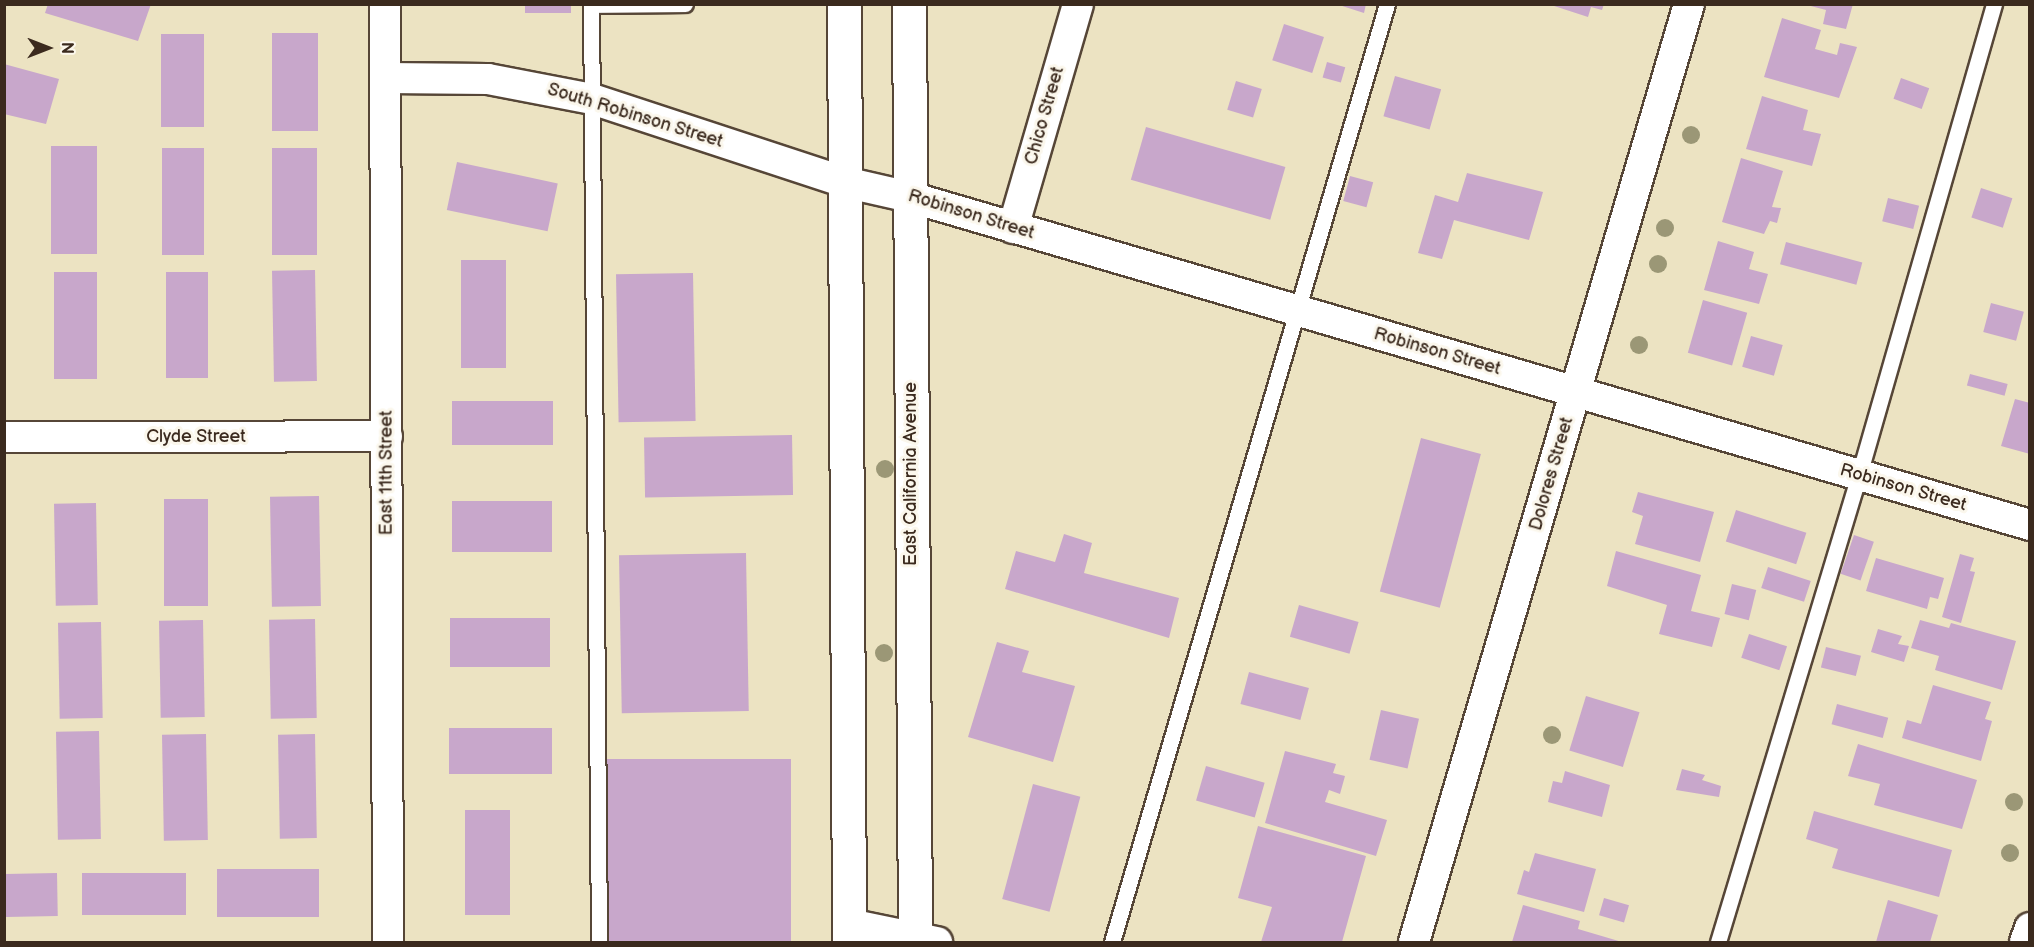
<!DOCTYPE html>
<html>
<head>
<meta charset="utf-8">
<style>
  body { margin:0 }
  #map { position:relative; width:2034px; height:947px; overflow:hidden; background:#ece3c2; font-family:"Balsamiq Sans",sans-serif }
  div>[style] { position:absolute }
  .building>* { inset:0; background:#c8a7cb; transform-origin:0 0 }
  .roads { filter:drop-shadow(2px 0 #564637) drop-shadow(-2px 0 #564637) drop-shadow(0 2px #564637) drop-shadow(0 -2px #564637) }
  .service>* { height:15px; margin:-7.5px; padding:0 7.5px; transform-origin:7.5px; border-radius:7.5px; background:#fff }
  .minor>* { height:30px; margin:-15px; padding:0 15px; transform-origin:15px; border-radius:15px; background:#fff }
  .primary>* { height:33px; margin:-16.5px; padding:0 16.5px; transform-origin:16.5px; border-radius:16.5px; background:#fff }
  .trees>* { width:18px; height:18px; margin:-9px; border-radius:50%; background:#9b9776 }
  span { translate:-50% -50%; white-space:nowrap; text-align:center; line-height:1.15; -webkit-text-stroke:6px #fbf7ec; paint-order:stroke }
  .street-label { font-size:18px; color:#3b2a1e }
  .frame { position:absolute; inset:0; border:6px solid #3b2a1e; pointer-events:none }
  .north { position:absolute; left:18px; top:18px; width:60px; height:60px; -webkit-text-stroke:4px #fbf7ec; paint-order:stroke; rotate:90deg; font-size:16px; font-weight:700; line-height:24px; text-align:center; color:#3b2a1e }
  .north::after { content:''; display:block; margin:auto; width:21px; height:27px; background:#3b2a1e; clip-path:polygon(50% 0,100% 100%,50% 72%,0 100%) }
</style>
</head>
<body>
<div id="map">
  <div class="building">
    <i style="clip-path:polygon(48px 4px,151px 4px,138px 41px,45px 13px)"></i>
    <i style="left:525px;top:4px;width:46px;height:9px"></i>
    <i style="clip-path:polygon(1336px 4px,1366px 4px,1364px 13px)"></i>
    <i style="clip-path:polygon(1548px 4px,1604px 4px,1602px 10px,1591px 7px,1588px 17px)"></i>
    <i style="clip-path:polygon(1853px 4px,1846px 29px,1823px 24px,1826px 10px,1807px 5px)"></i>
    <i style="clip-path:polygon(1782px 18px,1821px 30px,1815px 49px,1837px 55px,1840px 43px,1857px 47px,1839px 98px,1764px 77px)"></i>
    <i style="left:1284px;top:24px;width:42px;height:38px;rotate:18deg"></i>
    <i style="left:272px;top:33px;width:46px;height:98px"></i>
    <i style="left:161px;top:34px;width:43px;height:93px"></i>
    <i style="left:1327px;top:62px;width:19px;height:16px;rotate:16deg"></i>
    <i style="clip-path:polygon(4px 64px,59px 79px,46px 124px,4px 114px)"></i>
    <i style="left:1395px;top:76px;width:48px;height:42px;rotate:16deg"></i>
    <i style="left:1901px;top:78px;width:30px;height:22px;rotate:20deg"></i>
    <i style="left:1236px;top:81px;width:27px;height:30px;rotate:17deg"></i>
    <i style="clip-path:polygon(1762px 96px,1808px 110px,1803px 130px,1821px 134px,1812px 166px,1746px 149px)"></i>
    <i style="left:1146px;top:127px;width:145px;height:55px;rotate:16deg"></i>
    <i style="left:51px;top:146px;width:46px;height:108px"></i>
    <i style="left:162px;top:148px;width:42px;height:107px"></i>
    <i style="left:272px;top:148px;width:45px;height:107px"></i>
    <i style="clip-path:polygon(1741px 158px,1783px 171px,1772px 207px,1781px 208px,1777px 223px,1770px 221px,1764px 234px,1722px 222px)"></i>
    <i style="left:457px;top:162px;width:103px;height:49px;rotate:12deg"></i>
    <i style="clip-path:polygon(1467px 173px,1543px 192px,1529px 240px,1454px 220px,1442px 259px,1418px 253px,1435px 195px,1458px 202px)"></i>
    <i style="left:1350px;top:176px;width:24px;height:26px;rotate:15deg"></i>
    <i style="left:1981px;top:188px;width:33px;height:31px;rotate:18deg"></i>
    <i style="left:1888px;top:198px;width:32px;height:24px;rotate:14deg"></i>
    <i style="clip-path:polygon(1718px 241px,1754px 252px,1749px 269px,1768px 274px,1759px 304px,1704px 290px)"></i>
    <i style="left:1786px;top:242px;width:79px;height:23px;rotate:15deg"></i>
    <i style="left:461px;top:260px;width:45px;height:108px"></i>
    <i style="left:315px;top:270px;width:111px;height:43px;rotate:89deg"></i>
    <i style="left:54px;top:272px;width:43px;height:107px"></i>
    <i style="left:166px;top:272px;width:42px;height:106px"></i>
    <i style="left:693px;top:273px;width:148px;height:77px;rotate:89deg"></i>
    <i style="left:1703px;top:300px;width:46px;height:55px;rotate:16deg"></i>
    <i style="left:1991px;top:303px;width:34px;height:30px;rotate:15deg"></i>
    <i style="left:1751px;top:336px;width:33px;height:32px;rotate:16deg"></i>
    <i style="left:1970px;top:374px;width:39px;height:12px;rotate:15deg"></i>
    <i style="clip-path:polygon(2015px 399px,2030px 403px,2030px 454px,2001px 446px)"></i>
    <i style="left:553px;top:401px;width:44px;height:101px;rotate:90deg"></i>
    <i style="left:792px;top:435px;width:60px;height:148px;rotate:89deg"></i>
    <i style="left:1421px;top:438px;width:62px;height:159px;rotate:15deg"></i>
    <i style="clip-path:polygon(1638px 492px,1714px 512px,1700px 562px,1635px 544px,1643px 516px,1632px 512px)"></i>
    <i style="left:319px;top:496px;width:110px;height:49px;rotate:89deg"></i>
    <i style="left:164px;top:499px;width:44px;height:107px"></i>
    <i style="left:552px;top:501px;width:51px;height:100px;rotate:90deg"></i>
    <i style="left:96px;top:503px;width:102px;height:42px;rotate:89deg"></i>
    <i style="left:1736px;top:510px;width:74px;height:33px;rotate:18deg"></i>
    <i style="clip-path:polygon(1064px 534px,1092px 543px,1084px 573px,1179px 598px,1169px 638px,1005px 589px,1016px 551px,1055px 562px)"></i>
    <i style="left:1854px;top:535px;width:21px;height:41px;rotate:19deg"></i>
    <i style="clip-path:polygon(1616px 551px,1701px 575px,1691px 611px,1720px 618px,1712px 647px,1659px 634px,1667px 605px,1607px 586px)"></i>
    <i style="left:746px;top:553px;width:158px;height:127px;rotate:89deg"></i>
    <i style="clip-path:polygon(1960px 554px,1974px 558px,1970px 571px,1975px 572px,1961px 623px,1942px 617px)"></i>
    <i style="clip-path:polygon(1876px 558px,1944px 578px,1938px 599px,1930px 597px,1927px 609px,1866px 591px)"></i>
    <i style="left:1768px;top:567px;width:45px;height:22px;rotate:18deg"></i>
    <i style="left:1732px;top:584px;width:25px;height:31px;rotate:14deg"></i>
    <i style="left:1299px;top:605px;width:62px;height:33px;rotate:16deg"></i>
    <i style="left:550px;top:618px;width:49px;height:100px;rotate:90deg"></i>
    <i style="left:315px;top:619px;width:99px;height:46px;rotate:89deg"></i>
    <i style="left:203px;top:620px;width:97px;height:44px;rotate:89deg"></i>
    <i style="clip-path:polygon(1920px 620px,1949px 628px,1951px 623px,2016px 641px,2002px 690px,1935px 670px,1939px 656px,1911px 648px)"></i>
    <i style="left:101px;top:622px;width:96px;height:43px;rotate:89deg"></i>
    <i style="clip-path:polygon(1878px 629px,1902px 636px,1898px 644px,1909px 646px,1904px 662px,1871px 652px)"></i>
    <i style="left:1749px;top:634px;width:40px;height:25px;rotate:18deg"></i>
    <i style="clip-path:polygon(997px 642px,1029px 651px,1022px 672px,1075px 686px,1053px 762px,968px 737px)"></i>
    <i style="left:1826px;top:647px;width:36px;height:21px;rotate:14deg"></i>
    <i style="left:1249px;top:672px;width:62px;height:33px;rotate:15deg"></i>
    <i style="clip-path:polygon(1933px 685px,1991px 702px,1985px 719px,1992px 721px,1981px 761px,1902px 738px,1907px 720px,1921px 724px)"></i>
    <i style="left:1586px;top:696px;width:56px;height:57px;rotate:17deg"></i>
    <i style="left:1837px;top:704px;width:53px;height:21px;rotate:15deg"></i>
    <i style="left:1381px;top:710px;width:39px;height:51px;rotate:13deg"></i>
    <i style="left:552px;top:728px;width:46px;height:103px;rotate:90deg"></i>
    <i style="left:99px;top:731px;width:108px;height:43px;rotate:89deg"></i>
    <i style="left:206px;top:734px;width:106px;height:44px;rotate:89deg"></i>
    <i style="left:315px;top:734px;width:104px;height:37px;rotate:89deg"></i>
    <i style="clip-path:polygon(1858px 744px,1977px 780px,1962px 829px,1874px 805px,1880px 784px,1848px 776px)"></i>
    <i style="clip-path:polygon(1285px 751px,1336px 764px,1333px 773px,1345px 776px,1340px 794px,1329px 790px,1325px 802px,1387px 820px,1376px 856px,1265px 823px)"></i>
    <i style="left:791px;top:759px;width:183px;height:184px;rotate:90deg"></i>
    <i style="left:1206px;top:766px;width:61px;height:36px;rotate:16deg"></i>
    <i style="clip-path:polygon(1682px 769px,1705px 775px,1702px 780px,1721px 786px,1719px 797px,1676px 790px)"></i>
    <i style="clip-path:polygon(1565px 771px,1610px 785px,1602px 817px,1548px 802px,1553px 781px,1562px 783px)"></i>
    <i style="left:1033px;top:784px;width:49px;height:119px;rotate:15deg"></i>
    <i style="left:465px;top:810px;width:45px;height:105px"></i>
    <i style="clip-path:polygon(1814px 811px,1952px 850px,1939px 897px,1832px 868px,1838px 849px,1806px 839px)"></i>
    <i style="clip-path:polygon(1258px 826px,1366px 856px,1342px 942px,1261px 942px,1272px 907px,1238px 898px)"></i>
    <i style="clip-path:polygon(1535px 853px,1596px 869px,1584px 912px,1517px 894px,1524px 870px,1529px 872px)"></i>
    <i style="left:319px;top:869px;width:48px;height:102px;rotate:90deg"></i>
    <i style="left:57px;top:873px;width:43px;height:52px;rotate:89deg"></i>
    <i style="left:186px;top:873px;width:42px;height:104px;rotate:90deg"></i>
    <i style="left:1604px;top:898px;width:26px;height:18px;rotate:16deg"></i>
    <i style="clip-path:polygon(1888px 900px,1938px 915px,1930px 942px,1876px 942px)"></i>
    <i style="clip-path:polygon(1523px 905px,1580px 921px,1578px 929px,1622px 942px,1512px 942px)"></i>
  </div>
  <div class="roads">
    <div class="service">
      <i style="left:591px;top:4px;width:938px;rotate:89.51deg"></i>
      <i style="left:591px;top:5px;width:94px;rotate:-0.6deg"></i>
      <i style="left:1112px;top:942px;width:977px;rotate:-73.66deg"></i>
      <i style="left:1718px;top:942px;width:488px;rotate:-73.2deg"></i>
      <i style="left:1859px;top:475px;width:490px;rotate:-74deg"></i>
    </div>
    <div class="minor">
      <i style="left:385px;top:4px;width:938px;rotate:89.82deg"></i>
      <i style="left:386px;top:78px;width:102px;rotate:0.6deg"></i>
      <i style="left:488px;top:79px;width:106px;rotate:10.9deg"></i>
      <i style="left:592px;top:99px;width:265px;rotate:18.2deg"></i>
      <i style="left:844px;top:182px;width:68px;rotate:12.8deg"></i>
      <i style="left:910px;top:197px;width:1167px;rotate:16.32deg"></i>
      <i style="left:1013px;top:228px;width:233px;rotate:-73.8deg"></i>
      <i style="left:4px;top:437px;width:383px;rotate:-0.1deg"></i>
      <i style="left:849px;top:924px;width:90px;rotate:11.6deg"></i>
      <i style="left:1414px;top:942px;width:977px;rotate:-73.66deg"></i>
      <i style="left:2025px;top:942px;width:15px;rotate:-70deg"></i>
    </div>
    <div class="primary">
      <i style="left:844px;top:4px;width:938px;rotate:89.69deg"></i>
      <i style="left:909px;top:4px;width:938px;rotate:89.63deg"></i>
    </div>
  </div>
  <div class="trees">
    <i style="left:1691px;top:135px"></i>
    <i style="left:1665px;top:228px"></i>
    <i style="left:1658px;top:264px"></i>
    <i style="left:1639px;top:345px"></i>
    <i style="left:885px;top:469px"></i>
    <i style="left:884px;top:653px"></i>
    <i style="left:1552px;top:735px"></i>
    <i style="left:2014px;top:802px"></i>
    <i style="left:2010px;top:853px"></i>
  </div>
  <div class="street-label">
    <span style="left:635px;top:116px;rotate:17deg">South Robinson Street</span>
    <span style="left:1045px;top:116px;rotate:-74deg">Chico Street</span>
    <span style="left:971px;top:215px;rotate:17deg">Robinson Street</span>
    <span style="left:1437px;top:352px;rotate:16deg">Robinson Street</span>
    <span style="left:196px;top:437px">Clyde Street</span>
    <span style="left:387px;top:473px;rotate:-90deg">East 11th Street</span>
    <span style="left:911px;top:474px;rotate:-90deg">East California Avenue</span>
    <span style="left:1552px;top:474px;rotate:-74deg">Dolores Street</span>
    <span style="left:1903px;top:488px;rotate:16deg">Robinson Street</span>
  </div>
  <div class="frame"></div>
  <div class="north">N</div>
</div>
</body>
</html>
